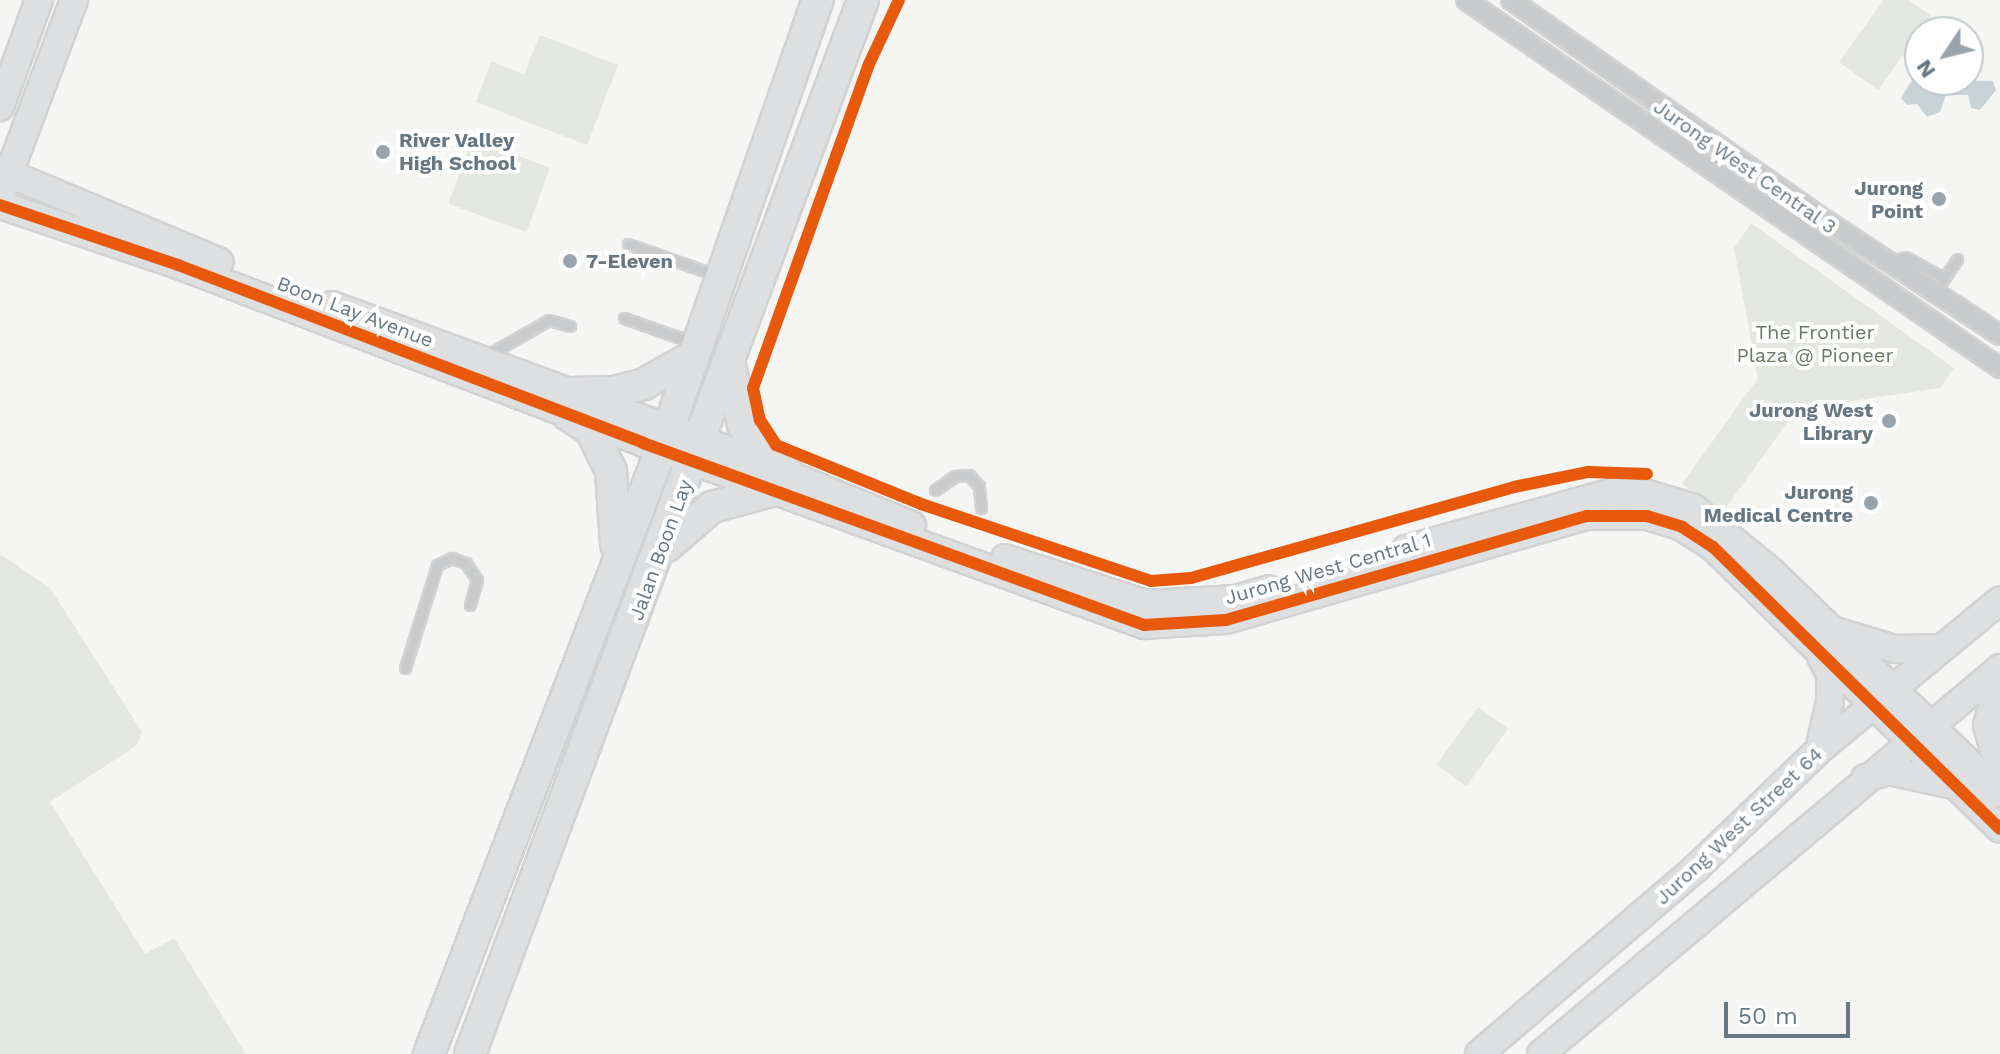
<!DOCTYPE html>
<html>
<head>
<meta charset="utf-8">
<style>
  body { margin:0 }
  #map { position:relative; width:2000px; height:1054px; overflow:hidden; background:#f5f5f4; font-family:"Work Sans",sans-serif }
  div>[style] { position:absolute }
  .green>* { inset:0; background:#e4e7e1; transform-origin:0 0 }
  .water>* { inset:0; background:#c9d2d4 }
  .roads { filter:drop-shadow(2px 0 #d1d2d3) drop-shadow(-2px 0 #d1d2d3) drop-shadow(0 2px #d1d2d3) drop-shadow(0 -2px #d1d2d3) }
  .lane>* { height:9px; margin:-4.5px; padding:0 4.5px; transform-origin:4.5px; border-radius:4.5px; background:#c9cacb }
  .street>* { height:18px; margin:-9px; padding:0 9px; transform-origin:9px; border-radius:9px; background:#c9cacb }
  .secondary>* { height:26px; margin:-13px; padding:0 13px; transform-origin:13px; border-radius:13px; background:#dedfe0 }
  .primary>* { height:30px; margin:-15px; padding:0 15px; transform-origin:15px; border-radius:15px; background:#dedfe0 }
  .cycleway>* { height:12px; margin:-6px; padding:0 6px; transform-origin:6px; border-radius:6px; background:#e8590c }
  .dots>* { width:22px; height:22px; translate:-50% -50%; box-sizing:border-box; border:4px solid #fff; border-radius:50% }
  span { translate:-50% -50%; white-space:nowrap; text-align:center; line-height:1.15; -webkit-text-stroke:8px #fff; paint-order:stroke }
  .poi-label { font-size:20px; color:#667783; font-weight:700 }
  .left { translate:0 -50%; text-align:left }
  .right { translate:-100% -50%; text-align:right }
  .street-label { font-size:20px; color:#667783 }
  .park-label { font-size:20px; color:#6a7a65 }
  .north { position:absolute; left:1904px; top:16px; width:80px; height:80px; box-sizing:border-box; background:#fff; border:2px solid #c2c9cd; border-radius:50%; rotate:235deg; font-size:22px; font-weight:700; line-height:32px; text-align:center; color:#667783 }
  .north::after { content:''; display:block; margin:auto; width:28px; height:36px; background:#98a3ab; clip-path:polygon(50% 0,100% 100%,50% 72%,0 100%) }
  .scale { position:absolute; left:1724px; top:1002px; width:126px; height:36px; box-sizing:border-box; border:4px solid #667783; border-top:0; padding-left:10px; font-size:24px; line-height:28px; white-space:nowrap; color:#667783; -webkit-text-stroke:6px #fff; paint-order:stroke }
</style>
</head>
<body>
<div id="map">
  <div class="green">
    <i style="clip-path:polygon(1884px 0,1909px 0,1931px 16px,1878px 90px,1839px 62px)"></i>
    <i style="clip-path:polygon(540px 35px,618px 65px,587px 145px,476px 102px,491px 61px,524px 74px)"></i>
    <i style="left:472px;top:139px;width:83px;height:69px;rotate:20deg"></i>
    <i style="clip-path:polygon(1751px 223px,1954px 368px,1940px 388px,1797px 409px,1722px 513px,1682px 484px,1758px 378px,1734px 248px)"></i>
    <i style="clip-path:polygon(0 554px,50px 588px,142px 732px,136px 746px,50px 802px,145px 954px,174px 938px,246px 1054px,0 1054px)"></i>
    <i style="left:1478px;top:707px;width:37px;height:71px;rotate:36deg"></i>
  </div>
  <div class="water">
    <i style="clip-path:polygon(1916px 51px,1920px 52px,1920px 80px,1993px 81px,1996px 90px,1980px 110px,1971px 108px,1968px 95px,1946px 95px,1940px 112px,1927px 117px,1917px 104px,1907px 105px,1901px 98px,1914px 77px,1906px 59px)"></i>
  </div>
  <div class="roads">
    <div class="lane">
      <i style="left:628px;top:244px;width:96px;rotate:19.4deg"></i>
      <i style="left:1889px;top:262px;width:17px;rotate:-17deg"></i>
      <i style="left:1905px;top:257px;width:44px;rotate:28.3deg"></i>
      <i style="left:1941px;top:283px;width:29px;rotate:-56deg"></i>
      <i style="left:624px;top:318px;width:75px;rotate:19.4deg"></i>
      <i style="left:484px;top:357px;width:75px;rotate:-29.6deg"></i>
      <i style="left:549px;top:320px;width:22px;rotate:16deg"></i>
      <i style="left:935px;top:490px;width:24px;rotate:-35deg"></i>
      <i style="left:955px;top:476px;width:14px;rotate:-4deg"></i>
      <i style="left:969px;top:475px;width:15px;rotate:48deg"></i>
      <i style="left:979px;top:486px;width:22px;rotate:85deg"></i>
      <i style="left:405px;top:668px;width:108px;rotate:-72.7deg"></i>
      <i style="left:437px;top:565px;width:17px;rotate:-25deg"></i>
      <i style="left:452px;top:558px;width:15px;rotate:20deg"></i>
      <i style="left:466px;top:563px;width:20px;rotate:57deg"></i>
      <i style="left:477px;top:580px;width:26px;rotate:106deg"></i>
    </div>
    <div class="street">
      <i style="left:1466px;top:0;width:649px;rotate:34.57deg"></i>
      <i style="left:1511px;top:0;width:386px;rotate:35deg"></i>
      <i style="left:1827px;top:221px;width:207px;rotate:33.4deg"></i>
    </div>
    <div class="secondary">
      <i style="left:0;top:107px;width:114px;rotate:-70deg"></i>
      <i style="left:0;top:170px;width:238px;rotate:22.7deg"></i>
      <i style="left:3px;top:189px;width:202px;rotate:-69.4deg"></i>
      <i style="left:0;top:205px;width:188px;rotate:18.6deg"></i>
      <i style="left:178px;top:265px;width:498px;rotate:20.9deg"></i>
      <i style="left:643px;top:443px;width:533px;rotate:19.96deg"></i>
      <i style="left:1144px;top:625px;width:82px;rotate:-3.5deg"></i>
      <i style="left:1226px;top:620px;width:376px;rotate:-16.1deg"></i>
      <i style="left:1587px;top:516px;width:60px"></i>
      <i style="left:1647px;top:516px;width:37px;rotate:17deg"></i>
      <i style="left:1682px;top:527px;width:37px;rotate:33deg"></i>
      <i style="left:1713px;top:547px;width:402px;rotate:44.5deg"></i>
      <i style="left:332px;top:305px;width:416px;rotate:20.1deg"></i>
      <i style="left:723px;top:448px;width:204px;rotate:22.2deg"></i>
      <i style="left:1406px;top:549px;width:219px;rotate:-15.4deg"></i>
      <i style="left:1617px;top:491px;width:31px;rotate:6deg"></i>
      <i style="left:1648px;top:494px;width:48px;rotate:16.9deg"></i>
      <i style="left:1694px;top:508px;width:102px;rotate:39.4deg"></i>
      <i style="left:1773px;top:573px;width:316px;rotate:44.1deg"></i>
      <i style="left:1005px;top:558px;width:148px;rotate:18.1deg"></i>
      <i style="left:1146px;top:604px;width:90px;rotate:-3.2deg"></i>
      <i style="left:1236px;top:599px;width:34px;rotate:-17deg"></i>
      <i style="left:1835px;top:631px;width:63px;rotate:16.7deg"></i>
      <i style="left:1895px;top:649px;width:45px;rotate:-1.3deg"></i>
      <i style="left:2000px;top:679px;width:48px;rotate:105.8deg"></i>
      <i style="left:1987px;top:725px;width:48px;rotate:74.2deg"></i>
      <i style="left:1819px;top:750px;width:50px;rotate:-77.3deg"></i>
      <i style="left:1830px;top:701px;width:27px;rotate:-90deg"></i>
      <i style="left:1830px;top:674px;width:19px;rotate:-118deg"></i>
      <i style="left:1865px;top:778px;width:25px;rotate:-16deg"></i>
      <i style="left:1889px;top:771px;width:60px;rotate:12.4deg"></i>
      <i style="left:1479px;top:1054px;width:287px;rotate:-40.6deg"></i>
      <i style="left:1697px;top:867px;width:169px;rotate:-43.8deg"></i>
      <i style="left:1819px;top:750px;width:235px;rotate:-39.6deg"></i>
      <i style="left:1541px;top:1054px;width:600px;rotate:-40.06deg"></i>
    </div>
    <div class="primary">
      <i style="left:730px;top:365px;width:61px;rotate:77.8deg"></i>
      <i style="left:743px;top:425px;width:23px;rotate:61deg"></i>
      <i style="left:754px;top:445px;width:44px;rotate:39.5deg"></i>
      <i style="left:568px;top:393px;width:45px;rotate:-1.3deg"></i>
      <i style="left:613px;top:392px;width:32px;rotate:-14deg"></i>
      <i style="left:644px;top:384px;width:57px;rotate:-29.2deg"></i>
      <i style="left:568px;top:415px;width:27px;rotate:33deg"></i>
      <i style="left:591px;top:430px;width:46px;rotate:64deg"></i>
      <i style="left:611px;top:471px;width:74px;rotate:86.1deg"></i>
      <i style="left:667px;top:546px;width:60px;rotate:-40.9deg"></i>
      <i style="left:712px;top:507px;width:65px;rotate:-15.1deg"></i>
      <i style="left:429px;top:1054px;width:647px;rotate:-68.99deg"></i>
      <i style="left:661px;top:450px;width:477px;rotate:-70.8deg"></i>
      <i style="left:470px;top:1054px;width:1125px;rotate:-69.55deg"></i>
    </div>
  </div>
  <div class="cycleway">
    <i style="left:899px;top:0;width:71px;rotate:115.1deg"></i>
    <i style="left:869px;top:64px;width:344px;rotate:109.7deg"></i>
    <i style="left:753px;top:388px;width:33px;rotate:78deg"></i>
    <i style="left:760px;top:420px;width:30px;rotate:57deg"></i>
    <i style="left:776px;top:445px;width:157px;rotate:22.1deg"></i>
    <i style="left:921px;top:504px;width:243px;rotate:18.5deg"></i>
    <i style="left:1151px;top:581px;width:40px;rotate:-4.3deg"></i>
    <i style="left:1191px;top:578px;width:336px;rotate:-15.7deg"></i>
    <i style="left:1514px;top:487px;width:76px;rotate:-11.5deg"></i>
    <i style="left:1588px;top:472px;width:59px;rotate:1.9deg"></i>
    <i style="left:0;top:205px;width:188px;rotate:18.6deg"></i>
    <i style="left:178px;top:265px;width:498px;rotate:20.9deg"></i>
    <i style="left:643px;top:443px;width:533px;rotate:19.96deg"></i>
    <i style="left:1144px;top:625px;width:82px;rotate:-3.5deg"></i>
    <i style="left:1226px;top:620px;width:376px;rotate:-16.1deg"></i>
    <i style="left:1587px;top:516px;width:60px"></i>
    <i style="left:1647px;top:516px;width:37px;rotate:17deg"></i>
    <i style="left:1682px;top:527px;width:37px;rotate:33deg"></i>
    <i style="left:1713px;top:547px;width:402px;rotate:44.5deg"></i>
  </div>
  <div class="dots">
    <i style="left:383px;top:152px;background:#98a3ab"></i>
    <i style="left:1939px;top:199px;background:#98a3ab"></i>
    <i style="left:570px;top:261px;background:#98a3ab"></i>
    <i style="left:1889px;top:421px;background:#98a3ab"></i>
    <i style="left:1871px;top:503px;background:#98a3ab"></i>
  </div>
  <div class="poi-label">
    <span class="left" style="left:399px;top:152px">River Valley<br>High School</span>
    <span class="right" style="left:1923px;top:200px">Jurong<br>Point</span>
    <span class="left" style="left:586px;top:261px">7-Eleven</span>
    <span class="right" style="left:1873px;top:422px">Jurong West<br>Library</span>
    <span class="right" style="left:1853px;top:504px">Jurong<br>Medical Centre</span>
  </div>
  <div class="street-label">
    <span style="left:1745px;top:167px;rotate:35deg">Jurong West Central 3</span>
    <span style="left:355px;top:312px;rotate:21deg">Boon Lay Avenue</span>
    <span style="left:661px;top:550px;rotate:-70deg">Jalan Boon Lay</span>
    <span style="left:1328px;top:569px;rotate:-16deg">Jurong West Central 1</span>
    <span style="left:1739px;top:826px;rotate:-43deg">Jurong West Street 64</span>
  </div>
  <div class="park-label">
    <span style="left:1815px;top:344px">The Frontier<br>Plaza @ Pioneer</span>
  </div>
  <div class="north">N</div>
  <div class="scale">50 m</div>
</div>
</body>
</html>
